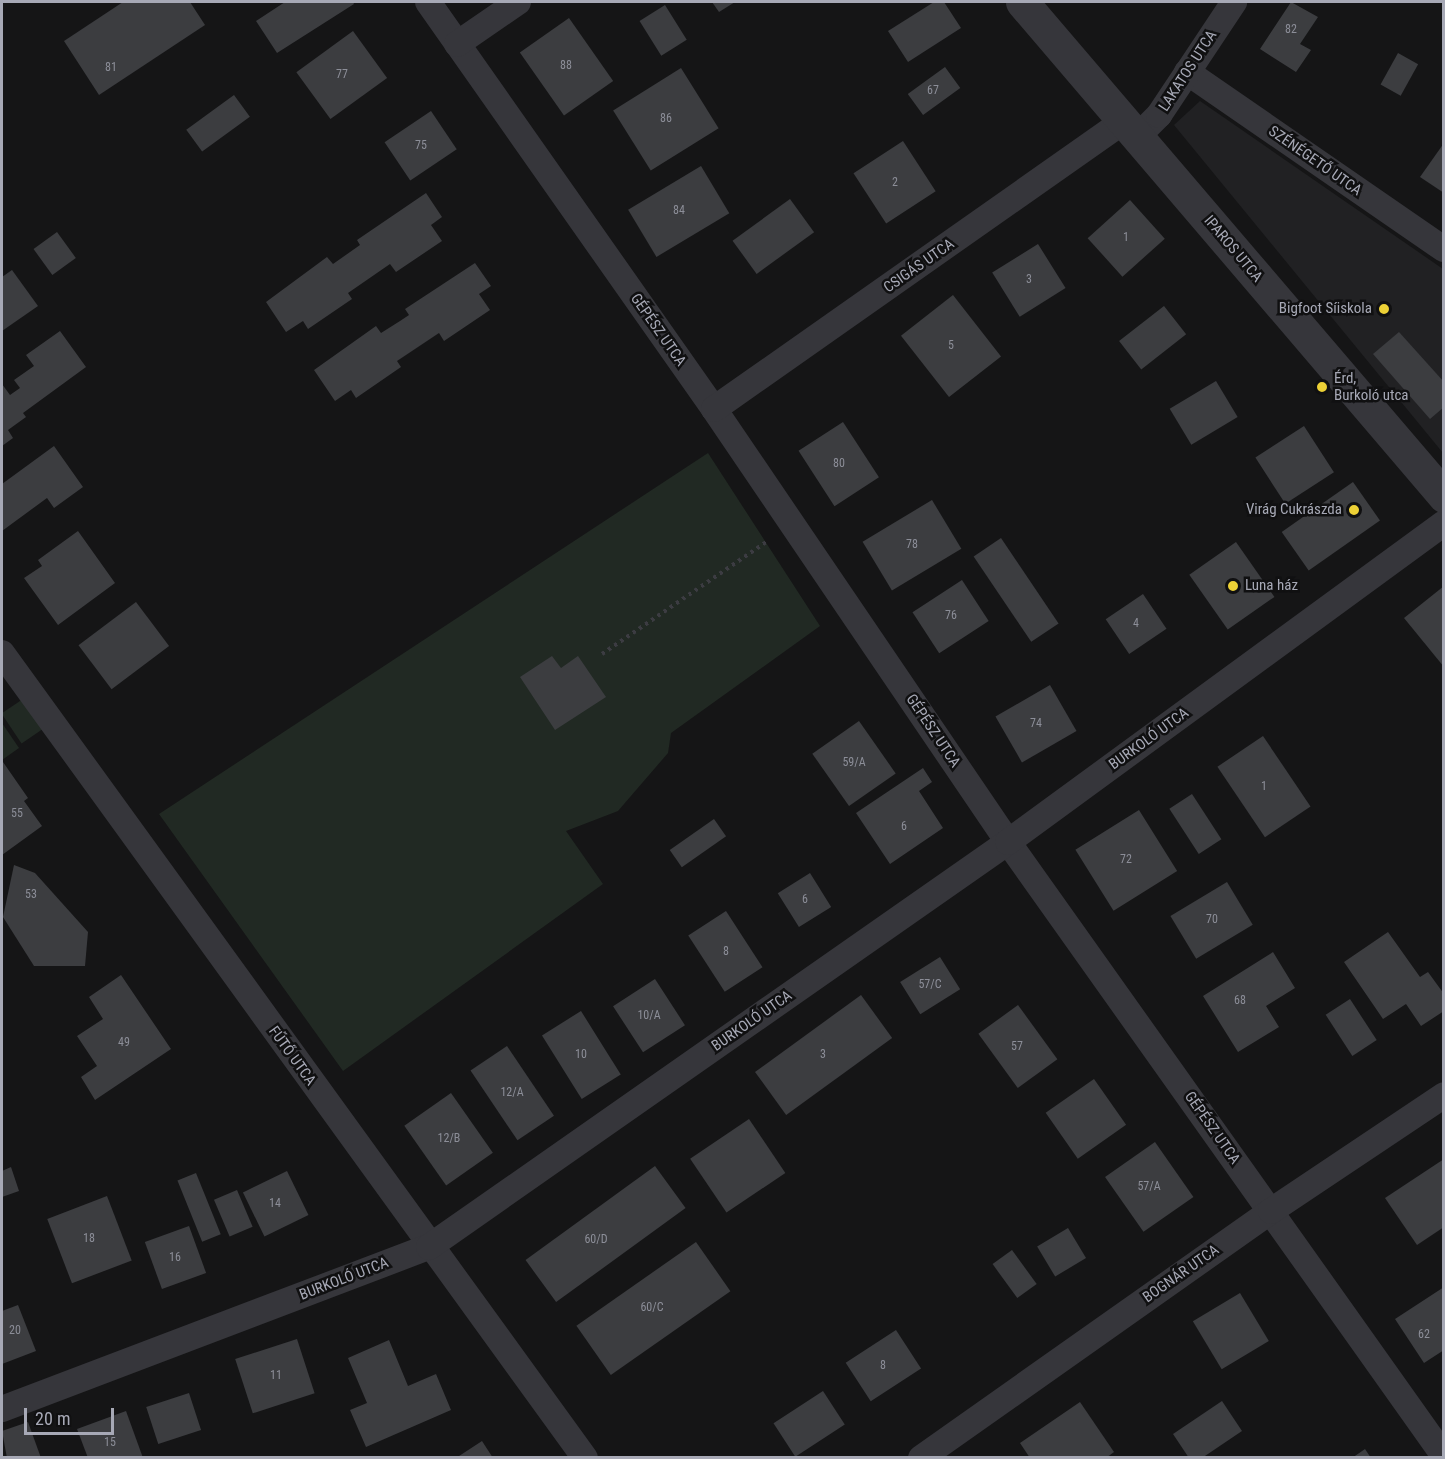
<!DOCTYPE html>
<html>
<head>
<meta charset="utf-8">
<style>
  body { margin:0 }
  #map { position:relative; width:1445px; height:1459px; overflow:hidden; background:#151516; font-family:"Roboto Condensed",sans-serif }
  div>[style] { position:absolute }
  .built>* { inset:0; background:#212123 }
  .green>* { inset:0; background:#212923; transform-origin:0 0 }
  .building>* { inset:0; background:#3c3d40; transform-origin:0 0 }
  .path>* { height:4px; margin-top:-2px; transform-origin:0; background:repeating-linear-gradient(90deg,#3c3c42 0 3px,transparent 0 7.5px) }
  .minor>* { height:26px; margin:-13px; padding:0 13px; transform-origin:13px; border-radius:13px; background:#36363b }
  .tertiary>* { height:33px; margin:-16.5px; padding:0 16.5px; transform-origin:16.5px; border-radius:16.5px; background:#36363b }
  .dots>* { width:16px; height:16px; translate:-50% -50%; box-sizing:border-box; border:3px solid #101011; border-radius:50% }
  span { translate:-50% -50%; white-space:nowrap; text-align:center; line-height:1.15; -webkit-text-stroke:5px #101011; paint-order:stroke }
  .number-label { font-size:12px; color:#8c8e98 }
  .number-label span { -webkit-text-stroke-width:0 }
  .street-label { font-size:15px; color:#a7a9b6 }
  .poi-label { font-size:15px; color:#a7a9b6 }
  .right { translate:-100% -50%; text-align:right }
  .left { translate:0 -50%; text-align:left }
  .frame { position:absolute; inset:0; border:3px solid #a7a9b6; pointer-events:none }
  .scale { position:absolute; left:24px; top:1408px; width:90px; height:27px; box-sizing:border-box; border:3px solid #a7a9b6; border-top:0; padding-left:8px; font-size:18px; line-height:21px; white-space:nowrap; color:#a7a9b6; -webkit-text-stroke:4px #101011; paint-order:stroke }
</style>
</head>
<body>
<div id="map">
  <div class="built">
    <i style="clip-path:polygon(1200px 101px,1443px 269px,1443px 453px,1174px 125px)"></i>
  </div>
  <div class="green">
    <i style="clip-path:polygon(708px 453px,820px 626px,671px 733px,668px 753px,618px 811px,566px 831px,603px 884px,343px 1071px,159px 814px)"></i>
    <i style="left:23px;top:699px;width:36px;height:26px;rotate:56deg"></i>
    <i style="clip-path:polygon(2px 723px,19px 748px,2px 760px)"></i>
  </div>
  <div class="building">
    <i style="clip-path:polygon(123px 2px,190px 2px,205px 25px,99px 95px,64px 41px)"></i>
    <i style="clip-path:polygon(285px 2px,353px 2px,354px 4px,277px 53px,256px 21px)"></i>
    <i style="clip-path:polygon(712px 2px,735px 2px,719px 12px)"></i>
    <i style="clip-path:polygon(934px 2px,944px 2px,961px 28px,908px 62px,888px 31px)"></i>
    <i style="clip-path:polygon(1291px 2px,1318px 17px,1300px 44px,1311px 50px,1296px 72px,1260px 49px)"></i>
    <i style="left:665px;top:5px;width:41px;height:30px;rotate:58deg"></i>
    <i style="left:569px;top:18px;width:77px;height:60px;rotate:55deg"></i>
    <i style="left:353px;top:31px;width:58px;height:70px;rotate:54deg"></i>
    <i style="left:1398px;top:53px;width:23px;height:36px;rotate:29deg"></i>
    <i style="left:945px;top:67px;width:26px;height:46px;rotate:54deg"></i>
    <i style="left:681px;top:68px;width:71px;height:80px;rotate:58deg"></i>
    <i style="left:234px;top:95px;width:27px;height:59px;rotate:54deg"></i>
    <i style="left:431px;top:111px;width:46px;height:56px;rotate:56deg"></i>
    <i style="left:903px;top:141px;width:60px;height:59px;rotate:57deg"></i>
    <i style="clip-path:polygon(1444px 143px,1444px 193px,1420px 177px)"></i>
    <i style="left:701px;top:166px;width:55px;height:85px;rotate:59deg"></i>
    <i style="clip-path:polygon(426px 193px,442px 217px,431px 225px,442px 241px,396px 272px,390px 264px,348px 293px,352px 299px,308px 329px,303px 321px,286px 332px,266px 302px,327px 257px,333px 264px,360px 245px,357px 240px)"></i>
    <i style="left:790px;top:199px;width:41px;height:71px;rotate:54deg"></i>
    <i style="left:1130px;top:200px;width:52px;height:57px;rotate:48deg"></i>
    <i style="left:57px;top:232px;width:32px;height:29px;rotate:54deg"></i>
    <i style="left:1038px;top:244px;width:52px;height:54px;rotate:58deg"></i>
    <i style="clip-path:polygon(475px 263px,491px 286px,479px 294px,490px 310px,444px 341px,439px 333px,397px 361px,401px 367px,356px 398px,351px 390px,335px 401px,314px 370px,376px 326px,381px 333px,400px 321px,409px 315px,405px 309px)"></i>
    <i style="clip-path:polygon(12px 270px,38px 306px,2px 331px,2px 277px)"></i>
    <i style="left:953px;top:295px;width:78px;height:66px;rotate:52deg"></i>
    <i style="left:1164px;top:306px;width:36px;height:57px;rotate:52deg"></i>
    <i style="clip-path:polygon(60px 331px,86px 367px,23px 413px,26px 417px,8px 430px,13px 438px,2px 446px,2px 384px,10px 395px,20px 388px,14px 380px,34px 366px,26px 355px)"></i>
    <i style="clip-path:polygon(1399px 332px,1444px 382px,1444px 407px,1430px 419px,1373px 354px)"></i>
    <i style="left:1216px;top:381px;width:42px;height:54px;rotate:59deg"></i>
    <i style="left:843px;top:422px;width:66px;height:53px;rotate:57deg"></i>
    <i style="left:1304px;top:426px;width:55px;height:58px;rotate:57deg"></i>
    <i style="clip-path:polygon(54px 446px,83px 487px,54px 508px,47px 498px,2px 531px,2px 484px)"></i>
    <i style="left:1353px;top:482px;width:47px;height:87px;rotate:55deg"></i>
    <i style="left:932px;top:500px;width:57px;height:81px;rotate:59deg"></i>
    <i style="clip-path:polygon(78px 531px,115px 583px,58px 625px,24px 578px,42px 566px,38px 560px)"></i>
    <i style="left:1001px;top:538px;width:103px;height:33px;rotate:56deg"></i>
    <i style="left:1236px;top:542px;width:67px;height:57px;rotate:55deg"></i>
    <i style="left:962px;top:580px;width:49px;height:59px;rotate:57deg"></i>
    <i style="clip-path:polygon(1444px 586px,1444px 667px,1404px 618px)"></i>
    <i style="left:1143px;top:594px;width:42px;height:45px;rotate:56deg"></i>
    <i style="left:136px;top:602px;width:55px;height:72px;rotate:53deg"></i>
    <i style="clip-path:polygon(552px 656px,561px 668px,578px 656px,606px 697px,555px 730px,520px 677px)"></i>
    <i style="left:1050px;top:685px;width:53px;height:63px;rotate:60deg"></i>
    <i style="left:859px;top:721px;width:64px;height:57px;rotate:55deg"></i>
    <i style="left:1263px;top:736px;width:85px;height:55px;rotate:56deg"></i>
    <i style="clip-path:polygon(3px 762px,28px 798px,24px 801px,42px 826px,2px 855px)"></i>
    <i style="clip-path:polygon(923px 768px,932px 782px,919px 791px,943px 828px,890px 864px,856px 813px)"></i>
    <i style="left:1192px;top:794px;width:54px;height:27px;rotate:57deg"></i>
    <i style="left:1139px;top:810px;width:72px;height:75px;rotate:58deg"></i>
    <i style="left:714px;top:819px;width:21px;height:54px;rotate:55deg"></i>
    <i style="clip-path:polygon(14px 865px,35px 873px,88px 932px,85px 966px,34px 966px,3px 917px)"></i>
    <i style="left:810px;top:873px;width:40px;height:38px;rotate:58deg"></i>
    <i style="left:1227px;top:882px;width:50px;height:66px;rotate:59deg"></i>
    <i style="left:726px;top:911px;width:67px;height:45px;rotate:57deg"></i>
    <i style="clip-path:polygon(1388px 932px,1420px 977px,1428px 972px,1444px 994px,1444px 1011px,1421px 1026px,1406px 1004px,1383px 1019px,1344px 962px)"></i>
    <i style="clip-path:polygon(1273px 952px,1295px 988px,1266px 1006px,1279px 1027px,1238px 1052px,1203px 996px)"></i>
    <i style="left:940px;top:957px;width:38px;height:47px;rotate:58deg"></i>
    <i style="clip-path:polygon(121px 975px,171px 1049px,95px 1100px,81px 1077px,97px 1066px,77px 1036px,103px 1019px,89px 997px)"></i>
    <i style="left:655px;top:979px;width:55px;height:50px;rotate:57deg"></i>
    <i style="left:861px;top:995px;width:53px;height:131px;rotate:54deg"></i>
    <i style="left:1350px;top:999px;width:49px;height:29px;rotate:57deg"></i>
    <i style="left:1018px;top:1005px;width:67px;height:49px;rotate:54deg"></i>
    <i style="left:581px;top:1011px;width:75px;height:46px;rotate:58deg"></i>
    <i style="left:507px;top:1046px;width:84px;height:44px;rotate:56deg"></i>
    <i style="left:1094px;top:1079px;width:56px;height:59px;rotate:55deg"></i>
    <i style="left:451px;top:1093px;width:73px;height:57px;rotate:55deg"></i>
    <i style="left:749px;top:1119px;width:65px;height:71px;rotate:56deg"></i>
    <i style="left:1155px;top:1142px;width:67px;height:61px;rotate:55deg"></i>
    <i style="clip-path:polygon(1444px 1159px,1444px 1227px,1417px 1245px,1385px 1198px)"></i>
    <i style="left:655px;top:1166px;width:52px;height:160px;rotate:54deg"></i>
    <i style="clip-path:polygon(11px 1167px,19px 1191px,2px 1197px,2px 1171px)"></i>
    <i style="left:287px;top:1171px;width:49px;height:49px;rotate:64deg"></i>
    <i style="left:196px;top:1173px;width:66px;height:20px;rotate:68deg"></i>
    <i style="left:237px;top:1190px;width:40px;height:25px;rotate:67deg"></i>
    <i style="left:107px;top:1196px;width:69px;height:64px;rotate:69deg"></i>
    <i style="left:189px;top:1226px;width:50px;height:47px;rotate:70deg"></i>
    <i style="left:1068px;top:1228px;width:35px;height:36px;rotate:59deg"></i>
    <i style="left:696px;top:1242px;width:60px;height:146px;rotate:55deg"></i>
    <i style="left:1012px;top:1250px;width:42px;height:24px;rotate:54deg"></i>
    <i style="clip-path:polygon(1444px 1287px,1444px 1350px,1424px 1363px,1395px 1319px)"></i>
    <i style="left:1240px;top:1293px;width:56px;height:55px;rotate:59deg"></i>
    <i style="clip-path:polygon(18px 1305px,36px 1351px,2px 1364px,2px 1311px)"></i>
    <i style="left:896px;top:1330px;width:46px;height:60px;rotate:57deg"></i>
    <i style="left:297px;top:1339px;width:57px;height:65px;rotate:72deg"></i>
    <i style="clip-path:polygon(389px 1340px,408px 1386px,436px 1374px,451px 1410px,366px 1447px,350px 1410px,367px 1403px,348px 1358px)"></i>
    <i style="left:823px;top:1391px;width:40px;height:59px;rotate:57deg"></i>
    <i style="left:189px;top:1393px;width:39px;height:45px;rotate:72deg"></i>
    <i style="clip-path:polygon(1222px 1401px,1242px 1431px,1202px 1458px,1189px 1458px,1173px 1434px)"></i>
    <i style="clip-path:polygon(1080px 1402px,1114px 1452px,1106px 1458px,1030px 1458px,1020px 1443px)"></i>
    <i style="clip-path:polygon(126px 1411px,143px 1458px,88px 1458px,77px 1429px)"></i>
    <i style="clip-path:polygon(28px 1422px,41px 1458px,7px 1458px,2px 1431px)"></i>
    <i style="clip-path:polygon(482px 1441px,493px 1458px,456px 1458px)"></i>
    <i style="clip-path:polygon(1365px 1449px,1371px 1458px,1352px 1458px)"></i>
  </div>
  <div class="path">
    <i style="left:602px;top:654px;width:202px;rotate:-34.3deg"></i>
  </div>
  <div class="minor">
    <i style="left:428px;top:2px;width:497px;rotate:54.9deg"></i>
    <i style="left:714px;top:409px;width:523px;rotate:55.82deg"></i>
    <i style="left:1008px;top:842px;width:753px;rotate:54.62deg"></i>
    <i style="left:457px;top:44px;width:74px;rotate:-34.5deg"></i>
    <i style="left:1187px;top:72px;width:312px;rotate:34.6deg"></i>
    <i style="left:1138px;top:136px;width:30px;rotate:-45deg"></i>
    <i style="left:1159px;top:115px;width:136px;rotate:-56.4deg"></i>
    <i style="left:714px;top:409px;width:500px;rotate:-35.1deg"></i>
    <i style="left:2px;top:653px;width:994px;rotate:54.09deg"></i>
    <i style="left:2px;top:1409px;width:457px;rotate:-20.8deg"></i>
    <i style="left:429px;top:1247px;width:707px;rotate:-34.97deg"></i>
    <i style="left:1008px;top:842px;width:540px;rotate:-36.19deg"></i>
    <i style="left:921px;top:1458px;width:428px;rotate:-35.2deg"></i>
    <i style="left:1271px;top:1211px;width:208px;rotate:-33.8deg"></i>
  </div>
  <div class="tertiary">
    <i style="left:1022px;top:2px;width:650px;rotate:49.49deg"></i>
  </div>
  <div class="dots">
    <i style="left:1384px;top:309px;background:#edd136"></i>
    <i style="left:1322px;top:387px;background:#edd136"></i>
    <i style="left:1354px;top:510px;background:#edd136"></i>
    <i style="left:1233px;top:586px;background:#edd136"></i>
  </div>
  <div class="number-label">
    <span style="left:1291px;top:30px">82</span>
    <span style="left:566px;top:66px">88</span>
    <span style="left:111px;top:68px">81</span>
    <span style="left:342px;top:75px">77</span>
    <span style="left:933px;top:91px">67</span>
    <span style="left:666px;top:119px">86</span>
    <span style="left:421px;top:146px">75</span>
    <span style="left:895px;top:183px">2</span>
    <span style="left:679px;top:211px">84</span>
    <span style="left:1126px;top:238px">1</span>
    <span style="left:1029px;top:280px">3</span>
    <span style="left:951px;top:346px">5</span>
    <span style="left:839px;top:464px">80</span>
    <span style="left:912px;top:545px">78</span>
    <span style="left:951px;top:616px">76</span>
    <span style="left:1136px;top:624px">4</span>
    <span style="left:1036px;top:724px">74</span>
    <span style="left:854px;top:763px">59/A</span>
    <span style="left:1264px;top:787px">1</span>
    <span style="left:17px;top:814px">55</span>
    <span style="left:904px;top:827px">6</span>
    <span style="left:1126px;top:860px">72</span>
    <span style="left:31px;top:895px">53</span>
    <span style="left:805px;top:900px">6</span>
    <span style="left:1212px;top:920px">70</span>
    <span style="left:726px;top:952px">8</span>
    <span style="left:930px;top:985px">57/C</span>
    <span style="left:1240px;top:1001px">68</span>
    <span style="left:649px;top:1016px">10/A</span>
    <span style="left:124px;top:1043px">49</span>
    <span style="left:1017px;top:1047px">57</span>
    <span style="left:581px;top:1055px">10</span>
    <span style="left:823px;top:1055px">3</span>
    <span style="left:512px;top:1093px">12/A</span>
    <span style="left:449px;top:1139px">12/B</span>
    <span style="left:1149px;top:1187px">57/A</span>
    <span style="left:275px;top:1204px">14</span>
    <span style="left:89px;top:1239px">18</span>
    <span style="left:596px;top:1240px">60/D</span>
    <span style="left:175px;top:1258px">16</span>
    <span style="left:652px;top:1308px">60/C</span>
    <span style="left:15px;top:1331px">20</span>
    <span style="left:1424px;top:1335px">62</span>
    <span style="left:883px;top:1366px">8</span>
    <span style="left:276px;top:1376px">11</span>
    <span style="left:110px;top:1443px">15</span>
  </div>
  <div class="street-label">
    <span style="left:1188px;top:71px;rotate:-57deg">LAKATOS UTCA</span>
    <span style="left:1315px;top:161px;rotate:35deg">SZÉNÉGETŐ UTCA</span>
    <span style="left:1233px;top:249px;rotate:50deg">IPAROS UTCA</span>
    <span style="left:919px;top:266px;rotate:-35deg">CSIGÁS UTCA</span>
    <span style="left:658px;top:330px;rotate:55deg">GÉPÉSZ UTCA</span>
    <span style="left:933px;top:731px;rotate:56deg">GÉPÉSZ UTCA</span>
    <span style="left:1149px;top:739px;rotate:-36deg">BURKOLÓ UTCA</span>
    <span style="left:752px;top:1021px;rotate:-35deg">BURKOLÓ UTCA</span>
    <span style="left:292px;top:1056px;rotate:54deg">FŰTŐ UTCA</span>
    <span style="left:1212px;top:1128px;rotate:55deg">GÉPÉSZ UTCA</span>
    <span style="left:1181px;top:1274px;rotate:-35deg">BOGNÁR UTCA</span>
    <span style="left:344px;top:1279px;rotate:-21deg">BURKOLÓ UTCA</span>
  </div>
  <div class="poi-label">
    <span class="right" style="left:1372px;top:309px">Bigfoot Síiskola</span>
    <span class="left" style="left:1334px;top:387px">Érd,<br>Burkoló utca</span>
    <span class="right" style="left:1342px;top:510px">Virág Cukrászda</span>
    <span class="left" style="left:1245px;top:586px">Luna ház</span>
  </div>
  <div class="frame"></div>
  <div class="scale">20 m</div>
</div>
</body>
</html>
